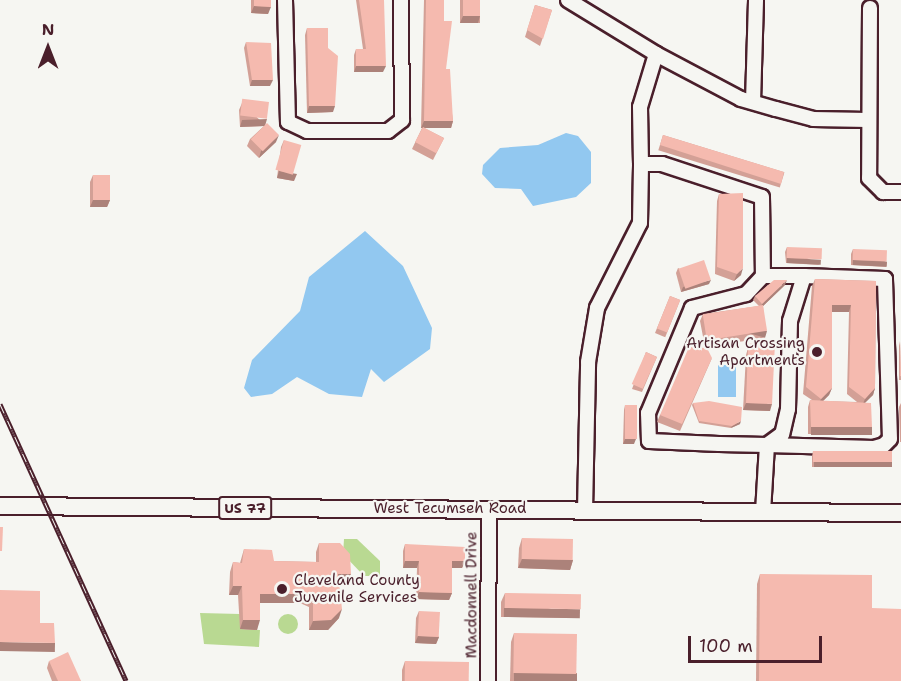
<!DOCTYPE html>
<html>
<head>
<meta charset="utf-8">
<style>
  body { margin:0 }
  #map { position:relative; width:901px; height:681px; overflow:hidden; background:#f6f6f2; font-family:"Shantell Sans",sans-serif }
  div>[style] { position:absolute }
  .green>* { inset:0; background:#b9d992 }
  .round { border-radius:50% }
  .water>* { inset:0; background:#92c8f0; transform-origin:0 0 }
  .roads { filter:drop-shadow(2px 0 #4a1f2b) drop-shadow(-2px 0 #4a1f2b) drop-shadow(0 2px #4a1f2b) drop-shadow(0 -2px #4a1f2b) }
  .minor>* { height:14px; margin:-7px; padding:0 7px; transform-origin:7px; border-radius:7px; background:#f6f6f2 }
  .major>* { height:16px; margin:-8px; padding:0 8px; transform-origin:8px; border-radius:8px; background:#f6f6f2 }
  .rail>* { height:5px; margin-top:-2.5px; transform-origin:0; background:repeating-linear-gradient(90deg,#f6f6f2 0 9px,#4a1f2b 0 18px); box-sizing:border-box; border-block:2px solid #4a1f2b }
  .wall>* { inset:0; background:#d3a096; transform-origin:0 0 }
  .shaded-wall>* { inset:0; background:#ac827a; transform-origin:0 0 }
  .building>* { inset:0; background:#f5baaf; transform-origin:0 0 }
  .dots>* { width:16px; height:16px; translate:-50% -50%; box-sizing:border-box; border:3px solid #f6f6f2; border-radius:50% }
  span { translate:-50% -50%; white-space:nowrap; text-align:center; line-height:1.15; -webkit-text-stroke:4.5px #f6f6f2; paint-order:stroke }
  .shield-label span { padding:2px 4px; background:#f6f6f2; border:2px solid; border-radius:4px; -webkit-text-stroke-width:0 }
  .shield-label { font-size:14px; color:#4a1f2b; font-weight:700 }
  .poi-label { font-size:15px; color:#4a1f2b }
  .right { translate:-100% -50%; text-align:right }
  .left { translate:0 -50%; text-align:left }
  .street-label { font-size:15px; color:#4a1f2b }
  .north { position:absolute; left:18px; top:18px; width:60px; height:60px; -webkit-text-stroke:4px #f6f6f2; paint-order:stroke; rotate:0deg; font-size:16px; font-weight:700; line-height:24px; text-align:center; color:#4a1f2b }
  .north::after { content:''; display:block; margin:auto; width:21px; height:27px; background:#4a1f2b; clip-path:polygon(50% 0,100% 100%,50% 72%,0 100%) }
  .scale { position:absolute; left:688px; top:636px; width:134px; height:27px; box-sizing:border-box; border:3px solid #4a1f2b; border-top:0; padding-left:8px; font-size:18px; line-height:21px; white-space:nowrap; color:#4a1f2b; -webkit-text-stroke:4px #f6f6f2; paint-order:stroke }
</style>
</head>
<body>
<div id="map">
  <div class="green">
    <i style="clip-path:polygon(344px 539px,357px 539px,380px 561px,380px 576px,364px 576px,343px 554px)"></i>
    <i style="clip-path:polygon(200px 613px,240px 614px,240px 629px,260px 630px,259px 647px,204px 644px)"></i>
    <i class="round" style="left:278px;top:614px;width:20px;height:20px"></i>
  </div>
  <div class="water">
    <i style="clip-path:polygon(566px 133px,578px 136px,591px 152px,591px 183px,576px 197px,533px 206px,521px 189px,495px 188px,482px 174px,483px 165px,500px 148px,538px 145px)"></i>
    <i style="clip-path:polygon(365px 231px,403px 266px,432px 328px,430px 349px,384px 382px,371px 369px,362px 397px,329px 394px,297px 377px,272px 394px,251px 397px,244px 388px,252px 360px,300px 311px,309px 277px)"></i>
    <i style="left:718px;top:365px;width:18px;height:32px"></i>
  </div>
  <div class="roads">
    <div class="minor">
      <i style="left:285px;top:0;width:122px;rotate:88.6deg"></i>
      <i style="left:288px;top:122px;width:21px;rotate:25deg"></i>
      <i style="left:307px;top:131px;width:81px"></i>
      <i style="left:388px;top:131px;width:18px;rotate:-38deg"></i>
      <i style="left:402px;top:120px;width:120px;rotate:-90.5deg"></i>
      <i style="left:568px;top:0;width:103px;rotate:31.5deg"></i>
      <i style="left:656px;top:54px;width:55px;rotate:106.8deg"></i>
      <i style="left:640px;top:107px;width:57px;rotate:89deg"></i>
      <i style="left:641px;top:164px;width:21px"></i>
      <i style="left:662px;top:164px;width:105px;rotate:18.3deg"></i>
      <i style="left:762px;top:197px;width:79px;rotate:89.3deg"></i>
      <i style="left:763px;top:276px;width:25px;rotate:133deg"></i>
      <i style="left:746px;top:294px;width:56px;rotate:165.5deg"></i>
      <i style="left:692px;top:308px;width:114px;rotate:112.7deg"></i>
      <i style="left:648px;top:413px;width:28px;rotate:88deg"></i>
      <i style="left:649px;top:441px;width:70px;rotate:2.5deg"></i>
      <i style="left:719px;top:444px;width:48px;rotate:1.2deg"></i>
      <i style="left:767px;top:445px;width:107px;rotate:1.6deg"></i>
      <i style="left:874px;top:448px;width:10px;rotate:-17deg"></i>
      <i style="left:884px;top:445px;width:8px;rotate:-45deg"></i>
      <i style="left:890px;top:439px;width:160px;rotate:-91.8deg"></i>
      <i style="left:885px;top:279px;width:81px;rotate:-177.9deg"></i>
      <i style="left:804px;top:276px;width:47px;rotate:107.3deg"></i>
      <i style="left:790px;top:321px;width:88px;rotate:91.3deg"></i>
      <i style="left:788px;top:409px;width:26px;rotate:103deg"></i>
      <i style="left:782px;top:434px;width:19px;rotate:144deg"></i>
      <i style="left:767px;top:445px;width:67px;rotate:93.4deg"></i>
      <i style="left:870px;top:8px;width:170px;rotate:90.3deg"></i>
      <i style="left:869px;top:178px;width:20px;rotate:45deg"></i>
      <i style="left:883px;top:192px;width:18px"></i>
      <i style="left:656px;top:54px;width:96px;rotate:27.9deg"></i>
      <i style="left:741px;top:99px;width:36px;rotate:16deg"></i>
      <i style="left:776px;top:109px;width:38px;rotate:15deg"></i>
      <i style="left:813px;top:119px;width:55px;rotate:1deg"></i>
      <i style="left:753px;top:102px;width:102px;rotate:-88.3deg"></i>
      <i style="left:763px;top:276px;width:41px"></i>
      <i style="left:585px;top:511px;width:149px;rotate:-88.8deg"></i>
      <i style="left:588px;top:362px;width:55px;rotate:-80.5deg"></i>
      <i style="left:597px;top:308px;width:95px;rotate:-63.2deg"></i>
      <i style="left:640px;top:223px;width:59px;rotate:-89deg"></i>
      <i style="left:488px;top:681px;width:171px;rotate:-89.7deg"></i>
    </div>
    <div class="major">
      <i style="left:0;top:506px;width:901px;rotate:0.45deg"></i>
    </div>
  </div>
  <div class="rail">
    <i style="left:0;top:404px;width:304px;rotate:65.5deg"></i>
  </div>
  <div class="wall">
    <i style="clip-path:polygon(251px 0,271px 0,268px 14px,251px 13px)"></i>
    <i style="clip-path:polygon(356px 0,384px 0,383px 72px,354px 72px,354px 55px,356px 49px,363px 49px)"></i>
    <i style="clip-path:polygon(424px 0,444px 0,444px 21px,446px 69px,453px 121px,451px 128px,424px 128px,444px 138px,433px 160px,412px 149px,422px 128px,421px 128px)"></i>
    <i style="left:460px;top:0;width:20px;height:23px"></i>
    <i style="clip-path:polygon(535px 5px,552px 10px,540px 46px,525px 37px)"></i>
    <i style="clip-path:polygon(307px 28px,328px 48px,333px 112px,307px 113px,305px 35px)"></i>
    <i style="clip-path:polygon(246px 42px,270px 86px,250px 86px,244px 48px)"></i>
    <i style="clip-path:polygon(242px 103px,265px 125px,276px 142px,259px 158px,247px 146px,250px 139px,264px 126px,240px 127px,239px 110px)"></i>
    <i style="left:663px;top:135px;width:127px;height:16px;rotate:17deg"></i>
    <i style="clip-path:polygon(284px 140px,294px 181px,277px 178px,281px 147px)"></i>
    <i style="clip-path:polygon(93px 175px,110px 200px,107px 207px,90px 207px,90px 182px)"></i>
    <i style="clip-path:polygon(719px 194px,741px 275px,734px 281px,715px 274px,717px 201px)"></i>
    <i style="clip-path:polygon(787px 247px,820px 265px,786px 263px,785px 252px)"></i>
    <i style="clip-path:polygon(853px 249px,887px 262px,886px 267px,851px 265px,851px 254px)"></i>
    <i style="clip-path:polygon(678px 268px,709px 284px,681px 292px,676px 273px)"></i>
    <i style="clip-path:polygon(evenodd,815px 279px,876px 281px,875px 388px,873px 395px,865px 402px,869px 434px,808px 434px,808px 407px,810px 400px,812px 400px,803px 394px,812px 286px,815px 279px,832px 312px,849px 312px,847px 394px,857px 402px,823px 401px,829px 395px,832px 388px,832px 312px)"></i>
    <i style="clip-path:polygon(785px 285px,763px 306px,765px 338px,705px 347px,700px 321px,703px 314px,759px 306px,753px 300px,755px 296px)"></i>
    <i style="left:670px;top:296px;width:11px;height:40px;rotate:22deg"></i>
    <i style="clip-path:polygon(900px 341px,901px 380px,899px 380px,899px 346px)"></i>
    <i style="clip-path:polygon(748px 348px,770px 411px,743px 410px,746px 355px)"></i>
    <i style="clip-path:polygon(646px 352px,657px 357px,642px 392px,632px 389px)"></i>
    <i style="clip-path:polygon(712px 358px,680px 431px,657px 422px,660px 415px)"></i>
    <i style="clip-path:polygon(693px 403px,740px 424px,731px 428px,699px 423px,692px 405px)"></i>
    <i style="clip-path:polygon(901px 403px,901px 442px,900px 442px,899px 407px)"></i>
    <i style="clip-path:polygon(625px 405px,634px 444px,623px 444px,624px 410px)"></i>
    <i style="clip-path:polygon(813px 451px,892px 462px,891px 467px,812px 467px,812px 456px)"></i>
    <i style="clip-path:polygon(522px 538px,573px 560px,570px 570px,518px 568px,519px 548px)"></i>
    <i style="clip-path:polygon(319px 543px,347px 583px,339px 584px,339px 618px,328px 630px,309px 630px,309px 607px,300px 603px,260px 603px,257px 630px,240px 629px,238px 595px,229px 595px,230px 572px,233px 562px,240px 563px,244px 549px,274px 561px,316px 562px,316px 552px)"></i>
    <i style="clip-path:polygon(405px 544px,465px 561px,462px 568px,452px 568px,452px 593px,449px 600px,416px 599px,417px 568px,403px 568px,403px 551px)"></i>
    <i style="clip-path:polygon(760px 574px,872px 608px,901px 681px,756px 681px,757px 584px)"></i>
    <i style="clip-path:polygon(505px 593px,577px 618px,501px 617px,501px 602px)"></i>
    <i style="clip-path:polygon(419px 611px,439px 637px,436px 644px,415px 643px,416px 618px)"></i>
    <i style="clip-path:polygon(514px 633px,574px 681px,510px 681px,511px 642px)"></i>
    <i style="clip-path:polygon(49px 661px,81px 681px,52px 681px,47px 668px)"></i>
    <i style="clip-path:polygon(405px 661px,469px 681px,402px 681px,402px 670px)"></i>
  </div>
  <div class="shaded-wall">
    <i style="clip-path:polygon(254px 6px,271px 7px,268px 14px,251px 13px)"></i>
    <i style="clip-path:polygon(463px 16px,480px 16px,478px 23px,460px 23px)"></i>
    <i style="clip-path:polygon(356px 66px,386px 66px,383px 72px,354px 72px)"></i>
    <i style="clip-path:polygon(252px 80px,273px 80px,270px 86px,250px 86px)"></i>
    <i style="clip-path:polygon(309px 106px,335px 106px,333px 112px,307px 113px)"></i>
    <i style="clip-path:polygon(267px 119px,265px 126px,240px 127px,242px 120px)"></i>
    <i style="clip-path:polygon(424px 121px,453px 121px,451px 128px,421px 128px)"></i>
    <i style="clip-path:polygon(279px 135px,276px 142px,259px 158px,261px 151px)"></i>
    <i style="clip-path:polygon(279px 171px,297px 174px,294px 181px,277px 178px)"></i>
    <i style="clip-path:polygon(93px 200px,110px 200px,107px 207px,90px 207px)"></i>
    <i style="left:787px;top:258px;width:34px;height:5px;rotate:3deg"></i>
    <i style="left:853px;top:260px;width:34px;height:5px;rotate:3deg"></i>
    <i style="clip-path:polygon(743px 268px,741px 275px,734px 281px,737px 274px)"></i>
    <i style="clip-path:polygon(711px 280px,709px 284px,681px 292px,683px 287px)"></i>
    <i style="clip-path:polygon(787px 280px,785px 285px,761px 308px,762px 304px)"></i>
    <i style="clip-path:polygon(832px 305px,851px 305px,849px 312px,829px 312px)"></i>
    <i style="left:767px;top:331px;width:7px;height:61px;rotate:106deg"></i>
    <i style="clip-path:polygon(832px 388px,829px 395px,818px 406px,821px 399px)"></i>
    <i style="clip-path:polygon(875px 388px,873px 395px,862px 406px,865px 399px)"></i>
    <i style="clip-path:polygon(746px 403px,772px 404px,770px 411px,743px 410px)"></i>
    <i style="clip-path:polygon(741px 421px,740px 424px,731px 428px,732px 426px)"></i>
    <i style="left:811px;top:427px;width:61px;height:8px"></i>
    <i style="clip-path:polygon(625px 439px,636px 439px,634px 444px,623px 444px)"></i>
    <i style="left:814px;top:462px;width:78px;height:5px"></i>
    <i style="clip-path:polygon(522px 559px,573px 560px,570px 570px,518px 568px)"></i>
    <i style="clip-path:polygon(405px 561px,419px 561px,417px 568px,403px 568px)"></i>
    <i style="clip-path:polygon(452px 561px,465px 561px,462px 568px,450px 568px)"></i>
    <i style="clip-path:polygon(338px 574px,351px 574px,347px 583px,335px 584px)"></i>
    <i style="clip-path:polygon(233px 586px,242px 586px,238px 595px,229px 595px)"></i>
    <i style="clip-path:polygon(419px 592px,452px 593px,449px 600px,416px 599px)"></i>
    <i style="left:260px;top:594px;width:43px;height:9px"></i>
    <i style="left:504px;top:608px;width:76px;height:9px;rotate:1deg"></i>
    <i style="clip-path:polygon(342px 609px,339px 618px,328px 630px,309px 630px,313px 621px)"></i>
    <i style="clip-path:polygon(243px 620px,260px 620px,257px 630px,240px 629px)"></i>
    <i style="clip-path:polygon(418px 636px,439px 637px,436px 644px,415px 643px)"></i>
    <i style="left:0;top:642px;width:55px;height:9px;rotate:1deg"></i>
    <i style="left:514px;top:673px;width:63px;height:9px"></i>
  </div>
  <div class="building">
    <i style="clip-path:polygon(254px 0,271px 0,271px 7px,254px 6px)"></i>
    <i style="clip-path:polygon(359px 0,384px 0,386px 66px,356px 66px,356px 49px,366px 49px)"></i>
    <i style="clip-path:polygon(426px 0,444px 0,444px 21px,452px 21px,446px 69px,450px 69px,453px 121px,424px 121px)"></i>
    <i style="left:463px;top:0;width:17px;height:16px"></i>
    <i style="clip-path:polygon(535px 5px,552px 10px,543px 39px,527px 30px)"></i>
    <i style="clip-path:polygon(307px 28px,328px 28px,328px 48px,338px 56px,335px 106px,309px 106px)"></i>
    <i style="clip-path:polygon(246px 42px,271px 43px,273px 80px,252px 80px)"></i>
    <i style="left:269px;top:102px;width:17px;height:27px;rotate:97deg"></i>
    <i style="left:267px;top:123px;width:17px;height:23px;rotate:45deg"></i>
    <i style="left:423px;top:127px;width:24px;height:17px;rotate:28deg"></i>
    <i style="clip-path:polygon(663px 135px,784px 172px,781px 184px,660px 145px)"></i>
    <i style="left:284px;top:140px;width:18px;height:31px;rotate:16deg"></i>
    <i style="left:93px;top:175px;width:17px;height:25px"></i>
    <i style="clip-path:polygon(743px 193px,743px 268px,737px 274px,717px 267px,719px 194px)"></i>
    <i style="left:787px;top:247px;width:35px;height:11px;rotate:2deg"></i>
    <i style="left:853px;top:249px;width:34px;height:11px;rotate:2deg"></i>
    <i style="left:704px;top:260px;width:21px;height:27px;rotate:71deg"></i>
    <i style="clip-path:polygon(815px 279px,876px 281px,875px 388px,865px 399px,849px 387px,851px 305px,832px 305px,832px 388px,821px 399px,806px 387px)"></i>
    <i style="clip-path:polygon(774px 280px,787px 280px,762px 304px,755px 296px)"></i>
    <i style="left:670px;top:296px;width:11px;height:35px;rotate:22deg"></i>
    <i style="left:763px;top:305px;width:26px;height:61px;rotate:81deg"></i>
    <i style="clip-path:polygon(900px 341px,901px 376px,900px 376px)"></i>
    <i style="clip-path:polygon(751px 343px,775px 343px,772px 404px,746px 403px,748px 348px)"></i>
    <i style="clip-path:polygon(689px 347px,707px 348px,712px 358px,682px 424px,660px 415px)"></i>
    <i style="left:646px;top:352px;width:12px;height:35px;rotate:24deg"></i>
    <i style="clip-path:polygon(810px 400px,871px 403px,872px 427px,811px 427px)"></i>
    <i style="clip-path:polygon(709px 401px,742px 407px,741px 421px,732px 426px,699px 421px,693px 403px)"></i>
    <i style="left:625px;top:405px;width:12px;height:34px"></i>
    <i style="left:813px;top:451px;width:79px;height:11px"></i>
    <i style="clip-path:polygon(0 527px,3px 527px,2px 551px,0 551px)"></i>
    <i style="left:522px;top:538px;width:51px;height:21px;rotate:1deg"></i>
    <i style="clip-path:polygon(319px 543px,340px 543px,350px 554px,351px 574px,338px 574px,342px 609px,331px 620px,313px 621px,313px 598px,303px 594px,260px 594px,260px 620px,243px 620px,242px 586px,233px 586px,233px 562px,242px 563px,244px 549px,272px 550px,274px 561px,319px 562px)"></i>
    <i style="clip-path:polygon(405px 544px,465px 547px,465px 561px,452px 561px,452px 593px,419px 592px,419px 561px,405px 561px)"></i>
    <i style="clip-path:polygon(760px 574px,872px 575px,872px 608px,901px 609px,901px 681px,759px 681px)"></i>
    <i style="clip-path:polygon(0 590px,40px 591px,40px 623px,54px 623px,55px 643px,0 642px)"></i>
    <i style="left:505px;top:593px;width:76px;height:15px;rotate:1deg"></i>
    <i style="left:419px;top:611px;width:21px;height:25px;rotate:3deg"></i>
    <i style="left:514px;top:633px;width:63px;height:40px;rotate:1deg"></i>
    <i style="clip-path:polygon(68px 652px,81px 681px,58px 681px,49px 661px)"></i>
    <i style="left:405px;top:661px;width:64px;height:20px;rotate:1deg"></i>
  </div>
  <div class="dots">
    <i style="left:817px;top:352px;background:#4a1f2b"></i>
    <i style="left:282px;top:589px;background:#4a1f2b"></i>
  </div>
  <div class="shield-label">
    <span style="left:245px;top:508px">US 77</span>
  </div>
  <div class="poi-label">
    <span class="right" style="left:805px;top:352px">Artisan Crossing<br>Apartments</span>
    <span class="left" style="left:294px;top:589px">Cleveland County<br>Juvenile Services</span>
  </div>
  <div class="street-label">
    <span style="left:450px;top:509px">West Tecumseh Road</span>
    <span style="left:472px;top:595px;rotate:-90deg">Macdonnell Drive</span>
  </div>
  <div class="north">N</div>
  <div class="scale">100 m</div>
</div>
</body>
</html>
